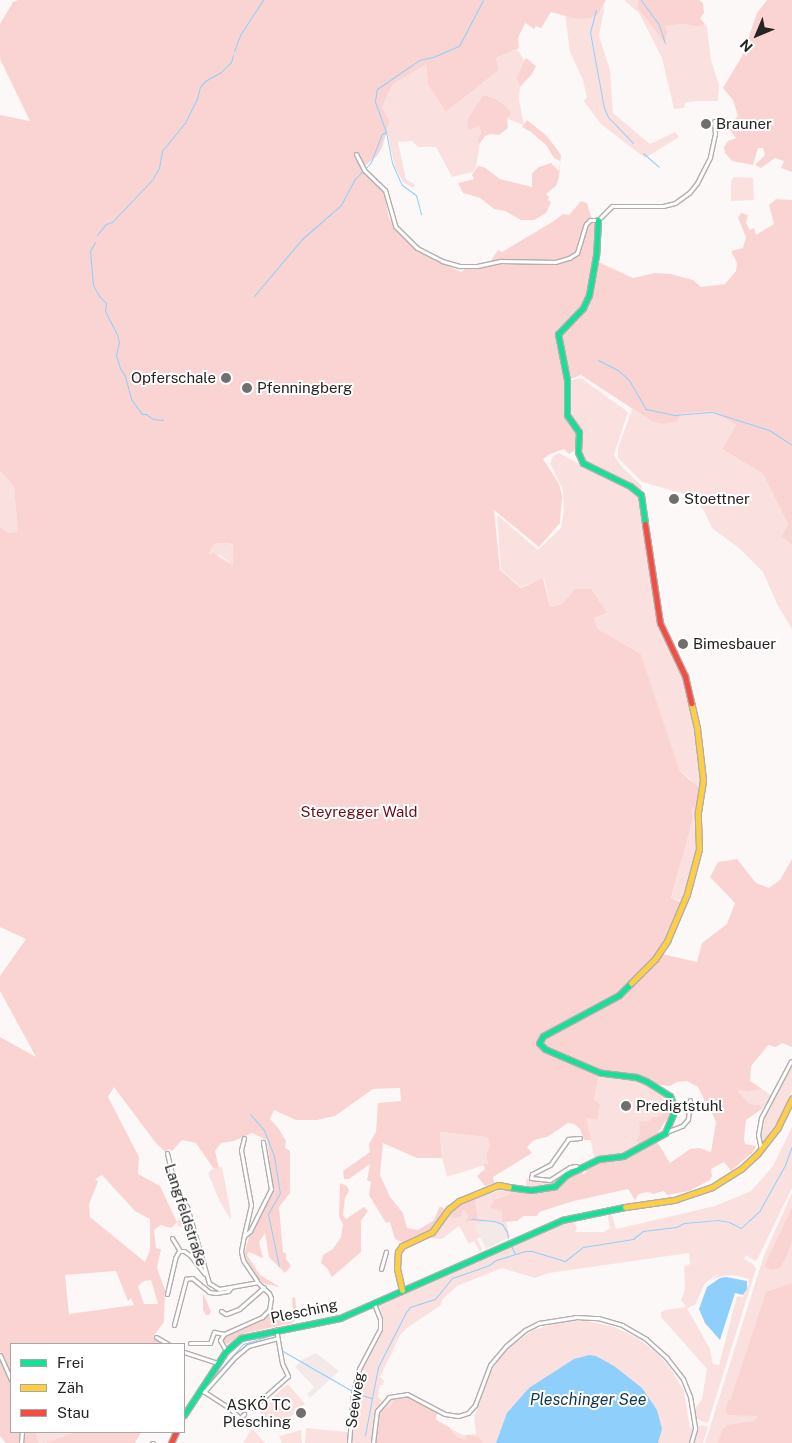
<!DOCTYPE html>
<html>
<head>
<meta charset="utf-8">
<style>
  body { margin:0 }
  #map { position:relative; width:792px; height:1443px; overflow:hidden; background:#fdf8f8; font-family:"Public Sans",sans-serif }
  div>[style] { position:absolute }
  .built>* { inset:0; background:#f4e9e9 }
  .green>* { inset:0; background:#fae1e0 }
  .forest>* { inset:0; background:#fad4d2 }
  .water>* { inset:0; background:#8ecffc }
  .stream>* { height:1px; margin:-0.5px; padding:0 0.5px; transform-origin:0.5px; border-radius:0.5px; background:#8ecffc }
  .roads { filter:drop-shadow(1px 0 #b2aeae) drop-shadow(-1px 0 #b2aeae) drop-shadow(0 1px #b2aeae) drop-shadow(0 -1px #b2aeae) }
  .street>* { height:3px; margin:-1.5px; padding:0 1.5px; transform-origin:1.5px; border-radius:1.5px; background:#fffefe }
  .fast>* { height:5px; margin:-2.5px; padding:0 2.5px; transform-origin:2.5px; border-radius:2.5px; background:#16e098 }
  .slow>* { height:5px; margin:-2.5px; padding:0 2.5px; transform-origin:2.5px; border-radius:2.5px; background:#ffcf43 }
  .jam>* { height:5px; margin:-2.5px; padding:0 2.5px; transform-origin:2.5px; border-radius:2.5px; background:#f24e42 }
  .dots>* { width:14px; height:14px; translate:-50% -50%; box-sizing:border-box; border:2px solid #fff; border-radius:50% }
  span { translate:-50% -50%; white-space:nowrap; text-align:center; line-height:1.15; -webkit-text-stroke:4px #fff; paint-order:stroke }
  .poi-label { font-size:15px; color:#262423 }
  .left { translate:0 -50%; text-align:left }
  .right { translate:-100% -50%; text-align:right }
  .park-label { font-size:15px; color:#6c0b17 }
  .street-label { font-size:15px; color:#262423 }
  .water-label { font-size:16px; color:#0e3751; font-style:italic }
  .legend { position:absolute; left:10px; top:1343px; width:175px; height:90px; box-sizing:border-box; background:#fff; border:1px solid #a8a7a7; margin:0; padding:6px 9px; list-style:none; font-size:15px; color:#262423 }
  .legend li { display:flex; align-items:center; gap:10px; height:25px }
  .legend b { width:25px; border:1px solid #a8a7a7 }
  .north { position:absolute; left:732px; top:10px; width:50px; height:50px; -webkit-text-stroke:4px #fff; paint-order:stroke; rotate:225deg; font-size:14px; font-weight:700; line-height:20px; text-align:center; color:#262423 }
  .north::after { content:''; display:block; margin:auto; width:18px; height:22px; background:#262423; clip-path:polygon(50% 0,100% 100%,50% 72%,0 100%) }
</style>
</head>
<body>
<div id="map">
  <div class="built">
    <i style="clip-path:polygon(490px 1220px,503px 1225px,508px 1238px,486px 1249px,474px 1226px)"></i>
    <i style="clip-path:polygon(316px 1353px,339px 1371px,310px 1398px,307px 1394px,314px 1387px,295px 1367px,301px 1360px)"></i>
  </div>
  <div class="green">
    <i style="clip-path:polygon(624px 0,638px 0,637px 7px,664px 26px,686px 24px,697px 27px,705px 24px,707px 27px,711px 60px,719px 85px,718px 101px,695px 101px,685px 103px,684px 108px,674px 109px,662px 58px,639px 13px)"></i>
    <i style="clip-path:polygon(605px 5px,599px 36px,610px 70px,613px 113px,650px 144px,675px 132px,679px 137px,645px 158px,601px 124px,583px 100px,587px 99px,583px 80px,570px 52px,565px 14px,599px 14px)"></i>
    <i style="clip-path:polygon(517px 49px,525px 61px,516px 78px,520px 87px,519px 100px,524px 125px,507px 119px,497px 101px,492px 97px,483px 95px,469px 116px,469px 130px,479px 125px,481px 133px,478px 141px,480px 143px,476px 167px,473px 172px,452px 177px,436px 147px,418px 147px,412px 141px,398px 142px,406px 179px,415px 185px,413px 188px,403px 182px,395px 167px,387px 132px,390px 121px,382px 107px,393px 84px,426px 63px,428px 85px,446px 112px,499px 70px,496px 58px)"></i>
    <i style="clip-path:polygon(734px 177px,753px 178px,754px 200px,731px 201px,731px 181px)"></i>
    <i style="clip-path:polygon(581px 378px,628px 412px,614px 455px,621px 466px,642px 486px,640px 491px,588px 466px,580px 457px,581px 436px,568px 413px,568px 381px)"></i>
    <i style="clip-path:polygon(632px 409px,651px 421px,680px 414px,713px 411px,736px 425px,722px 449px,763px 474px,788px 524px,781px 537px,792px 545px,792px 629px,777px 604px,763px 572px,740px 549px,712px 528px,704px 511px,692px 496px,642px 482px,618px 458px,618px 448px)"></i>
    <i style="clip-path:polygon(559px 453px,635px 493px,640px 501px,660px 619px,688px 682px,702px 748px,704px 783px,700px 813px,700px 854px,686px 901px,671px 899px,692px 823px,691px 779px,680px 771px,641px 654px,598px 629px,594px 618px,607px 613px,575px 589px,562px 604px,550px 607px,544px 578px,521px 587px,501px 570px,497px 515px,538px 550px,561px 528px,564px 510px,563px 490px,550px 463px,553px 456px)"></i>
    <i style="clip-path:polygon(0 471px,14px 487px,19px 531px,9px 533px,0 527px)"></i>
    <i style="clip-path:polygon(228px 543px,233px 546px,233px 565px,220px 555px,207px 556px,214px 544px)"></i>
    <i style="clip-path:polygon(792px 1063px,792px 1091px,777px 1123px,762px 1143px,760px 1132px,764px 1116px)"></i>
    <i style="clip-path:polygon(599px 1074px,637px 1083px,658px 1093px,667px 1103px,661px 1117px,653px 1117px,645px 1143px,623px 1154px,601px 1156px,595px 1160px,585px 1118px,597px 1120px,594px 1100px)"></i>
    <i style="clip-path:polygon(762px 1089px,772px 1096px,762px 1109px,760px 1105px,750px 1104px,738px 1093px,742px 1090px,747px 1092px)"></i>
    <i style="clip-path:polygon(evenodd,792px 1127px,792px 1188px,758px 1258px,755px 1261px,746px 1255px,744px 1259px,753px 1264px,756px 1269px,708px 1423px,700px 1421px,694px 1415px,694px 1410px,702px 1399px,707px 1369px,661px 1317px,661px 1312px,665px 1310px,686px 1307px,681px 1300px,685px 1289px,684px 1267px,690px 1264px,689px 1253px,549px 1273px,535px 1278px,502px 1268px,457px 1286px,442px 1300px,441px 1305px,407px 1328px,400px 1335px,380px 1377px,384px 1381px,383px 1385px,380px 1385px,378px 1397px,382px 1401px,375px 1412px,372px 1443px,351px 1443px,352px 1413px,358px 1410px,356px 1389px,359px 1390px,365px 1371px,361px 1370px,365px 1358px,382px 1331px,383px 1321px,379px 1306px,380px 1302px,511px 1244px,574px 1220px,577px 1229px,575px 1232px,604px 1232px,610px 1228px,608px 1217px,611px 1212px,616px 1229px,715px 1206px,751px 1191px,773px 1166px,792px 1127px,720px 1273px,712px 1280px,722px 1276px,734px 1275px,749px 1279px,749px 1284px,743px 1297px,737px 1296px,719px 1365px,713px 1364px,710px 1349px,687px 1308px,695px 1305px,705px 1283px,720px 1273px)"></i>
    <i style="clip-path:polygon(440px 1132px,487px 1137px,490px 1145px,486px 1155px,488px 1164px,447px 1177px,442px 1158px)"></i>
    <i style="clip-path:polygon(222px 1167px,230px 1208px,231px 1220px,219px 1200px,208px 1173px,213px 1168px)"></i>
    <i style="clip-path:polygon(575px 1167px,576px 1169px,553px 1185px,526px 1188px,526px 1178px,534px 1181px,553px 1181px)"></i>
    <i style="clip-path:polygon(501px 1186px,512px 1189px,508px 1195px,494px 1200px,502px 1212px,502px 1222px,506px 1222px,510px 1237px,508px 1238px,502px 1224px,490px 1220px,475px 1226px,480px 1237px,477px 1239px,482px 1249px,480px 1252px,474px 1241px,469px 1244px,459px 1226px,442px 1239px,424px 1238px,436px 1230px,445px 1216px,463px 1208px,468px 1216px,465px 1221px,476px 1208px,474px 1195px,496px 1192px)"></i>
    <i style="clip-path:polygon(792px 1193px,792px 1443px,705px 1443px,764px 1255px)"></i>
    <i style="clip-path:polygon(183px 1206px,185px 1209px,190px 1229px,178px 1226px,177px 1222px)"></i>
    <i style="clip-path:polygon(564px 1321px,587px 1321px,614px 1327px,636px 1337px,657px 1353px,671px 1369px,684px 1391px,690px 1428px,703px 1425px,708px 1427px,703px 1443px,374px 1443px,380px 1410px,388px 1400px,397px 1395px,437px 1411px,436px 1420px,449px 1428px,463px 1435px,476px 1434px,474px 1418px,489px 1376px,498px 1359px,515px 1343px,533px 1330px)"></i>
    <i style="clip-path:polygon(288px 1384px,305px 1404px,289px 1418px,292px 1421px,286px 1426px,283px 1423px,275px 1430px,258px 1410px)"></i>
    <i style="clip-path:polygon(252px 1428px,262px 1440px,265px 1443px,243px 1443px)"></i>
    <i style="clip-path:polygon(306px 1428px,347px 1432px,347px 1443px,305px 1443px)"></i>
    <i style="clip-path:polygon(301px 1430px,302px 1443px,282px 1443px,279px 1436px)"></i>
    <i style="clip-path:polygon(36px 1432px,75px 1432px,45px 1443px,37px 1443px)"></i>
  </div>
  <div class="forest">
    <i style="clip-path:polygon(evenodd,18px 0,606px 0,599px 14px,590px 18px,578px 19px,551px 12px,541px 28px,536px 26px,534px 29px,525px 23px,518px 38px,519px 48px,496px 58px,499px 70px,446px 112px,428px 85px,426px 64px,393px 84px,382px 107px,390px 121px,382px 147px,377px 156px,361px 169px,384px 191px,389px 218px,404px 239px,425px 255px,461px 272px,465px 269px,488px 265px,498px 250px,502px 252px,554px 221px,563px 214px,569px 215px,581px 201px,587px 203px,592px 219px,597px 223px,596px 261px,633px 278px,655px 273px,671px 274px,693px 280px,701px 287px,725px 284px,736px 271px,737px 263px,731px 251px,743px 248px,746px 237px,738px 218px,741px 213px,748px 215px,746px 223px,750px 230px,754px 228px,756px 235px,774px 224px,769px 205px,776px 199px,792px 200px,792px 545px,781px 537px,788px 524px,763px 474px,722px 449px,736px 425px,713px 411px,680px 414px,678px 421px,663px 424px,651px 421px,581px 375px,565px 381px,567px 416px,578px 435px,577px 444px,574px 451px,569px 454px,564px 449px,550px 454px,543px 459px,559px 484px,562px 496px,560px 523px,539px 547px,494px 510px,500px 570px,521px 588px,543px 578px,550px 607px,562px 604px,575px 589px,591px 589px,607px 613px,594px 618px,598px 629px,641px 654px,680px 771px,698px 787px,698px 803px,692px 810px,692px 823px,671px 898px,681px 902px,658px 953px,628px 988px,540px 1037px,537px 1043px,544px 1052px,599px 1074px,594px 1100px,600px 1104px,597px 1120px,586px 1118px,591px 1140px,584px 1140px,580px 1129px,574px 1124px,568px 1123px,547px 1137px,534px 1140px,527px 1147px,532px 1153px,493px 1177px,494px 1183px,485px 1186px,477px 1176px,485px 1169px,483px 1164px,488px 1164px,486px 1155px,490px 1145px,487px 1137px,440px 1132px,442px 1158px,417px 1158px,383px 1143px,380px 1175px,390px 1197px,403px 1213px,407px 1228px,418px 1230px,434px 1220px,440px 1206px,446px 1210px,429px 1232px,404px 1243px,395px 1239px,390px 1222px,386px 1223px,369px 1195px,371px 1182px,367px 1180px,370px 1164px,349px 1179px,344px 1179px,343px 1171px,370px 1152px,369px 1144px,376px 1132px,378px 1103px,401px 1101px,400px 1088px,373px 1089px,335px 1116px,317px 1120px,296px 1120px,274px 1110px,270px 1119px,279px 1129px,286px 1141px,285px 1148px,290px 1151px,290px 1193px,279px 1207px,283px 1252px,286px 1253px,286px 1259px,291px 1266px,285px 1273px,269px 1257px,265px 1233px,259px 1242px,263px 1258px,249px 1252px,247px 1255px,260px 1275px,280px 1287px,265px 1284px,257px 1278px,244px 1255px,250px 1233px,273px 1188px,267px 1140px,252px 1133px,234px 1141px,221px 1143px,215px 1151px,219px 1168px,213px 1168px,196px 1143px,182px 1140px,172px 1151px,169px 1149px,165px 1152px,155px 1142px,114px 1087px,108px 1097px,139px 1157px,138px 1174px,160px 1186px,177px 1222px,171px 1228px,161px 1225px,154px 1230px,156px 1248px,161px 1249px,157px 1268px,165px 1290px,164px 1322px,153px 1337px,164px 1344px,11px 1344px,11px 1375px,0 1351px,0 1037px,36px 1057px,0 991px,0 976px,26px 939px,0 927px,0 527px,9px 533px,18px 531px,14px 487px,0 471px,0 115px,30px 121px,0 59px,0 24px,13px 2px,18px 0,228px 543px,233px 545px,233px 565px,213px 553px,208px 555px,214px 544px,228px 543px,18px 0,102px 1175px,135px 1211px,150px 1219px,150px 1250px,145px 1262px,90px 1217px,89px 1204px,98px 1182px,95px 1179px,102px 1175px,18px 0,116px 1271px,128px 1301px,131px 1298px,134px 1305px,69px 1314px,65px 1275px,116px 1271px,18px 0,151px 1280px,158px 1304px,144px 1304px,138px 1286px,144px 1281px,151px 1280px)"></i>
    <i style="clip-path:polygon(638px 0,699px 0,703px 3px,704px 13px,700px 18px,705px 24px,697px 27px,686px 24px,665px 26px,667px 32px,665px 43px,637px 7px)"></i>
    <i style="clip-path:polygon(767px 0,792px 0,792px 172px,781px 168px,784px 161px,775px 158px,761px 168px,755px 165px,765px 155px,763px 148px,758px 148px,753px 165px,732px 161px,725px 153px,724px 147px,728px 141px,736px 138px,727px 126px,738px 116px,733px 100px,723px 88px,742px 56px,757px 13px)"></i>
    <i style="clip-path:polygon(526px 58px,536px 66px,532px 74px,520px 87px,516px 78px)"></i>
    <i style="clip-path:polygon(483px 95px,492px 97px,507px 107px,511px 114px,507px 118px,508px 128px,499px 135px,491px 134px,485px 136px,480px 143px,477px 142px,481px 133px,479px 126px,469px 130px,467px 126px,469px 116px)"></i>
    <i style="clip-path:polygon(527px 120px,547px 136px,561px 155px,559px 177px,556px 186px,546px 194px,549px 197px,548px 200px,551px 202px,546px 213px,534px 220px,521px 220px,505px 211px,494px 209px,480px 198px,463px 193px,458px 183px,474px 179px,472px 175px,478px 166px,484px 167px,500px 179px,532px 187px,532px 173px,539px 167px,551px 163px,559px 171px,560px 161px,554px 158px,546px 145px,531px 132px,522px 127px)"></i>
    <i style="clip-path:polygon(737px 859px,756px 883px,769px 888px,780px 880px,792px 859px,792px 1047px,782px 1043px,776px 1047px,768px 1045px,751px 1066px,750px 1081px,762px 1089px,747px 1092px,742px 1090px,738px 1092px,750px 1104px,760px 1105px,762px 1109px,746px 1120px,744px 1139px,745px 1144px,756px 1146px,753px 1152px,731px 1171px,724px 1162px,711px 1169px,712px 1176px,710px 1180px,689px 1191px,667px 1195px,664px 1191px,653px 1194px,648px 1192px,639px 1194px,635px 1200px,628px 1189px,574px 1201px,539px 1212px,537px 1216px,524px 1216px,517px 1221px,502px 1222px,502px 1212px,490px 1207px,494px 1200px,508px 1195px,512px 1189px,527px 1192px,551px 1188px,571px 1174px,582px 1172px,584px 1175px,587px 1173px,585px 1170px,599px 1160px,619px 1159px,655px 1141px,659px 1145px,670px 1163px,690px 1149px,699px 1148px,711px 1152px,716px 1122px,711px 1111px,704px 1106px,704px 1099px,698px 1087px,687px 1081px,677px 1082px,670px 1086px,652px 1084px,669px 1096px,672px 1107px,671px 1118px,667px 1119px,654px 1138px,645px 1143px,639px 1143px,636px 1141px,640px 1134px,639px 1122px,649px 1121px,653px 1117px,661px 1117px,667px 1103px,665px 1099px,658px 1093px,638px 1083px,622px 1080px,620px 1075px,603px 1073px,548px 1049px,542px 1040px,621px 995px,662px 954px,697px 962px,702px 943px,727px 924px,735px 903px,710px 877px,718px 862px)"></i>
    <i style="clip-path:polygon(340px 1183px,347px 1186px,349px 1191px,345px 1198px,343px 1215px,346px 1219px,364px 1207px,368px 1211px,361px 1221px,361px 1252px,332px 1277px,327px 1268px,321px 1263px,323px 1255px,333px 1249px,341px 1237px,343px 1224px,339px 1217px)"></i>
    <i style="clip-path:polygon(474px 1195px,478px 1219px,465px 1222px,468px 1216px,463px 1209px,461px 1216px,456px 1218px,445px 1216px,453px 1207px)"></i>
    <i style="clip-path:polygon(792px 1207px,792px 1242px,786px 1258px,780px 1268px,772px 1270px,764px 1267px)"></i>
    <i style="clip-path:polygon(792px 1283px,792px 1443px,718px 1443px,722px 1430px,727px 1425px,755px 1421px,758px 1416px,728px 1415px,726px 1413px,727px 1403px,731px 1398px,766px 1292px)"></i>
    <i style="clip-path:polygon(203px 1293px,211px 1312px,209px 1315px,206px 1315px,203px 1310px)"></i>
    <i style="clip-path:polygon(295px 1297px,297px 1314px,296px 1319px,292px 1323px,246px 1333px,227px 1344px,222px 1340px,227px 1334px,245px 1328px,266px 1316px,271px 1310px,280px 1311px,282px 1317px,288px 1320px,293px 1314px,292px 1298px)"></i>
    <i style="clip-path:polygon(0 1357px,11px 1384px,11px 1432px,20px 1432px,19px 1443px,6px 1443px,0 1436px)"></i>
    <i style="clip-path:polygon(397px 1395px,412px 1397px,437px 1411px,436px 1420px,449px 1427px,456px 1436px,465px 1440px,467px 1435px,473px 1436px,480px 1438px,483px 1443px,374px 1443px,380px 1410px,390px 1406px)"></i>
    <i style="clip-path:polygon(23px 1432px,36px 1432px,38px 1443px,22px 1443px)"></i>
    <i style="clip-path:polygon(75px 1432px,141px 1432px,135px 1443px,45px 1443px)"></i>
  </div>
  <div class="water">
    <i style="clip-path:polygon(726px 1277px,747px 1281px,747px 1289px,743px 1295px,735px 1293px,720px 1340px,705px 1323px,699px 1309px,707px 1287px,720px 1278px)"></i>
    <i style="clip-path:polygon(589px 1355px,596px 1356px,614px 1366px,642px 1388px,657px 1410px,662px 1429px,658px 1443px,496px 1443px,507px 1413px,529px 1388px,574px 1359px)"></i>
  </div>
  <div class="stream">
    <i style="left:641px;top:0;width:31px;rotate:54deg"></i>
    <i style="left:659px;top:25px;width:19px;rotate:72deg"></i>
    <i style="left:596px;top:10px;width:23px;rotate:105deg"></i>
    <i style="left:590px;top:32px;width:77px;rotate:79.6deg"></i>
    <i style="left:604px;top:108px;width:10px;rotate:66deg"></i>
    <i style="left:608px;top:117px;width:36px;rotate:46deg"></i>
    <i style="left:234px;top:51px;width:17px;rotate:-69deg"></i>
    <i style="left:240px;top:35px;width:42px;rotate:-56.7deg"></i>
    <i style="left:386px;top:132px;width:32px;rotate:79deg"></i>
    <i style="left:392px;top:163px;width:24px;rotate:66deg"></i>
    <i style="left:402px;top:185px;width:17px;rotate:36deg"></i>
    <i style="left:416px;top:195px;width:20px;rotate:75deg"></i>
    <i style="left:643px;top:153px;width:21px;rotate:41deg"></i>
    <i style="left:365px;top:169px;width:9px;rotate:-49deg"></i>
    <i style="left:371px;top:162px;width:30px;rotate:-69deg"></i>
    <i style="left:382px;top:134px;width:4px;rotate:-27deg"></i>
    <i style="left:386px;top:132px;width:33px;rotate:-110deg"></i>
    <i style="left:375px;top:101px;width:12px;rotate:-81deg"></i>
    <i style="left:377px;top:89px;width:51px;rotate:-34.6deg"></i>
    <i style="left:419px;top:60px;width:14px;rotate:-12deg"></i>
    <i style="left:433px;top:57px;width:28px;rotate:-23deg"></i>
    <i style="left:459px;top:46px;width:52px;rotate:-62.4deg"></i>
    <i style="left:153px;top:178px;width:12px;rotate:-59deg"></i>
    <i style="left:159px;top:168px;width:17px;rotate:-80deg"></i>
    <i style="left:162px;top:151px;width:36px;rotate:-51deg"></i>
    <i style="left:185px;top:123px;width:28px;rotate:-64deg"></i>
    <i style="left:197px;top:98px;width:11px;rotate:-75deg"></i>
    <i style="left:200px;top:87px;width:8px;rotate:-50deg"></i>
    <i style="left:205px;top:81px;width:18px;rotate:-29deg"></i>
    <i style="left:221px;top:72px;width:14px;rotate:-45deg"></i>
    <i style="left:231px;top:62px;width:7px;rotate:-74deg"></i>
    <i style="left:97px;top:235px;width:14px;rotate:-51deg"></i>
    <i style="left:106px;top:224px;width:6px;rotate:-18deg"></i>
    <i style="left:112px;top:222px;width:59px;rotate:-46.4deg"></i>
    <i style="left:95px;top:242px;width:10px;rotate:119deg"></i>
    <i style="left:90px;top:251px;width:34px;rotate:85deg"></i>
    <i style="left:93px;top:285px;width:13px;rotate:61deg"></i>
    <i style="left:99px;top:296px;width:10px;rotate:45deg"></i>
    <i style="left:106px;top:303px;width:8px;rotate:97deg"></i>
    <i style="left:105px;top:311px;width:25px;rotate:63deg"></i>
    <i style="left:254px;top:296px;width:75px;rotate:-49.9deg"></i>
    <i style="left:302px;top:239px;width:52px;rotate:-41.1deg"></i>
    <i style="left:341px;top:205px;width:30px;rotate:-62deg"></i>
    <i style="left:355px;top:179px;width:11px;rotate:-45deg"></i>
    <i style="left:117px;top:334px;width:8px;rotate:76deg"></i>
    <i style="left:119px;top:342px;width:13px;rotate:103deg"></i>
    <i style="left:116px;top:355px;width:14px;rotate:73deg"></i>
    <i style="left:120px;top:368px;width:9px;rotate:58deg"></i>
    <i style="left:125px;top:376px;width:24px;rotate:75deg"></i>
    <i style="left:131px;top:399px;width:19px;rotate:54deg"></i>
    <i style="left:142px;top:414px;width:4px"></i>
    <i style="left:146px;top:414px;width:9px;rotate:36deg"></i>
    <i style="left:153px;top:419px;width:10px;rotate:6deg"></i>
    <i style="left:598px;top:360px;width:22px;rotate:27deg"></i>
    <i style="left:618px;top:370px;width:15px;rotate:42deg"></i>
    <i style="left:629px;top:380px;width:34px;rotate:60deg"></i>
    <i style="left:646px;top:409px;width:30px;rotate:12deg"></i>
    <i style="left:675px;top:415px;width:37px;rotate:-5deg"></i>
    <i style="left:712px;top:412px;width:60px;rotate:17.5deg"></i>
    <i style="left:769px;top:430px;width:27px;rotate:33deg"></i>
    <i style="left:250px;top:1114px;width:21px;rotate:49deg"></i>
    <i style="left:264px;top:1130px;width:28px;rotate:69deg"></i>
    <i style="left:274px;top:1156px;width:37px;rotate:81deg"></i>
    <i style="left:280px;top:1193px;width:24px;rotate:120deg"></i>
    <i style="left:268px;top:1214px;width:53px;rotate:78.1deg"></i>
    <i style="left:471px;top:1219px;width:23px;rotate:5deg"></i>
    <i style="left:494px;top:1221px;width:9px;rotate:21deg"></i>
    <i style="left:502px;top:1224px;width:9px;rotate:58deg"></i>
    <i style="left:507px;top:1232px;width:6px;rotate:81deg"></i>
    <i style="left:511px;top:1246px;width:9px;rotate:63deg"></i>
    <i style="left:184px;top:1350px;width:16px;rotate:22deg"></i>
    <i style="left:281px;top:1350px;width:82px;rotate:30deg"></i>
    <i style="left:213px;top:1377px;width:45px;rotate:-47.7deg"></i>
    <i style="left:243px;top:1344px;width:28px;rotate:-17deg"></i>
    <i style="left:355px;top:1393px;width:17px;rotate:17deg"></i>
    <i style="left:365px;top:1435px;width:69px;rotate:-79.2deg"></i>
    <i style="left:378px;top:1367px;width:62px;rotate:-63deg"></i>
    <i style="left:406px;top:1312px;width:6px;rotate:-51deg"></i>
    <i style="left:410px;top:1307px;width:26px;rotate:-18deg"></i>
    <i style="left:435px;top:1299px;width:27px;rotate:-51deg"></i>
    <i style="left:452px;top:1278px;width:39px;rotate:-19deg"></i>
    <i style="left:489px;top:1265px;width:9px;rotate:-36deg"></i>
    <i style="left:496px;top:1260px;width:30px;rotate:-17deg"></i>
    <i style="left:525px;top:1251px;width:7px"></i>
    <i style="left:532px;top:1251px;width:34px;rotate:17deg"></i>
    <i style="left:565px;top:1261px;width:23px;rotate:-38deg"></i>
    <i style="left:583px;top:1247px;width:51px;rotate:-9.1deg"></i>
    <i style="left:633px;top:1239px;width:13px;rotate:-39deg"></i>
    <i style="left:643px;top:1231px;width:33px;rotate:-7deg"></i>
    <i style="left:676px;top:1227px;width:9px;rotate:-27deg"></i>
    <i style="left:684px;top:1223px;width:33px;rotate:-5deg"></i>
    <i style="left:717px;top:1220px;width:12px;rotate:9deg"></i>
    <i style="left:729px;top:1222px;width:13px;rotate:27deg"></i>
    <i style="left:741px;top:1228px;width:26px;rotate:-43deg"></i>
    <i style="left:760px;top:1210px;width:51px;rotate:-60.9deg"></i>
    <i style="left:785px;top:1165px;width:20px;rotate:-70deg"></i>
  </div>
  <div class="roads">
    <div class="street">
      <i style="left:356px;top:154px;width:18px;rotate:63deg"></i>
      <i style="left:364px;top:170px;width:29px;rotate:44deg"></i>
      <i style="left:385px;top:190px;width:37px;rotate:74deg"></i>
      <i style="left:395px;top:226px;width:31px;rotate:45deg"></i>
      <i style="left:417px;top:248px;width:28px;rotate:27deg"></i>
      <i style="left:442px;top:261px;width:19px;rotate:16deg"></i>
      <i style="left:460px;top:266px;width:17px"></i>
      <i style="left:477px;top:266px;width:25px;rotate:-12deg"></i>
      <i style="left:501px;top:261px;width:54px;rotate:1.1deg"></i>
      <i style="left:555px;top:262px;width:15px;rotate:-16deg"></i>
      <i style="left:569px;top:258px;width:9px;rotate:-32deg"></i>
      <i style="left:577px;top:253px;width:30px;rotate:-73deg"></i>
      <i style="left:586px;top:224px;width:6px;rotate:-45deg"></i>
      <i style="left:590px;top:220px;width:8px"></i>
      <i style="left:598px;top:220px;width:20px;rotate:-45deg"></i>
      <i style="left:612px;top:206px;width:51px"></i>
      <i style="left:663px;top:206px;width:12px;rotate:-14deg"></i>
      <i style="left:675px;top:203px;width:17px;rotate:-36deg"></i>
      <i style="left:689px;top:193px;width:13px;rotate:-51deg"></i>
      <i style="left:697px;top:183px;width:29px;rotate:-63deg"></i>
      <i style="left:710px;top:157px;width:24px;rotate:-78deg"></i>
      <i style="left:715px;top:134px;width:13px;rotate:-94deg"></i>
      <i style="left:666px;top:1132px;width:17px;rotate:-21deg"></i>
      <i style="left:682px;top:1126px;width:9px;rotate:-49deg"></i>
      <i style="left:688px;top:1119px;width:19px;rotate:-84deg"></i>
      <i style="left:244px;top:1138px;width:12px;rotate:104deg"></i>
      <i style="left:241px;top:1150px;width:56px;rotate:79.7deg"></i>
      <i style="left:251px;top:1205px;width:32px;rotate:103deg"></i>
      <i style="left:761px;top:1149px;width:14px;rotate:-102deg"></i>
      <i style="left:758px;top:1135px;width:17px;rotate:-80deg"></i>
      <i style="left:761px;top:1118px;width:64px;rotate:-62.2deg"></i>
      <i style="left:167px;top:1153px;width:43px;rotate:76.6deg"></i>
      <i style="left:177px;top:1195px;width:16px;rotate:50deg"></i>
      <i style="left:187px;top:1207px;width:79px;rotate:73.9deg"></i>
      <i style="left:209px;top:1283px;width:12px;rotate:31deg"></i>
      <i style="left:219px;top:1289px;width:39px;rotate:-10deg"></i>
      <i style="left:257px;top:1282px;width:16px;rotate:43deg"></i>
      <i style="left:269px;top:1293px;width:5px;rotate:68deg"></i>
      <i style="left:271px;top:1298px;width:12px;rotate:99deg"></i>
      <i style="left:269px;top:1310px;width:10px;rotate:135deg"></i>
      <i style="left:262px;top:1317px;width:42px;rotate:155.9deg"></i>
      <i style="left:224px;top:1334px;width:7px;rotate:124deg"></i>
      <i style="left:220px;top:1340px;width:13px;rotate:61deg"></i>
      <i style="left:579px;top:1170px;width:5px;rotate:-127deg"></i>
      <i style="left:576px;top:1166px;width:6px;rotate:171deg"></i>
      <i style="left:570px;top:1167px;width:24px;rotate:147deg"></i>
      <i style="left:550px;top:1180px;width:19px;rotate:-174deg"></i>
      <i style="left:531px;top:1178px;width:4px;rotate:-76deg"></i>
      <i style="left:532px;top:1174px;width:20px;rotate:-27deg"></i>
      <i style="left:550px;top:1165px;width:32px;rotate:-55deg"></i>
      <i style="left:568px;top:1139px;width:12px;rotate:-5deg"></i>
      <i style="left:172px;top:1238px;width:15px;rotate:58deg"></i>
      <i style="left:381px;top:1269px;width:18px;rotate:-74deg"></i>
      <i style="left:257px;top:1281px;width:25px;rotate:-124deg"></i>
      <i style="left:243px;top:1260px;width:9px;rotate:-103deg"></i>
      <i style="left:241px;top:1251px;width:15px;rotate:-79deg"></i>
      <i style="left:244px;top:1236px;width:8px;rotate:-40deg"></i>
      <i style="left:250px;top:1231px;width:47px;rotate:-63.4deg"></i>
      <i style="left:271px;top:1189px;width:48px;rotate:-99.7deg"></i>
      <i style="left:167px;top:1294px;width:37px;rotate:-77deg"></i>
      <i style="left:175px;top:1258px;width:8px;rotate:-60deg"></i>
      <i style="left:179px;top:1251px;width:5px"></i>
      <i style="left:184px;top:1251px;width:7px;rotate:34deg"></i>
      <i style="left:190px;top:1255px;width:24px;rotate:52deg"></i>
      <i style="left:221px;top:1311px;width:6px;rotate:31deg"></i>
      <i style="left:226px;top:1314px;width:14px;rotate:-21deg"></i>
      <i style="left:239px;top:1309px;width:33px;rotate:-41deg"></i>
      <i style="left:174px;top:1325px;width:48px;rotate:-75.4deg"></i>
      <i style="left:186px;top:1279px;width:6px;rotate:-9deg"></i>
      <i style="left:192px;top:1278px;width:22px;rotate:39deg"></i>
      <i style="left:209px;top:1292px;width:7px;rotate:8deg"></i>
      <i style="left:216px;top:1293px;width:12px;rotate:-9deg"></i>
      <i style="left:228px;top:1291px;width:5px;rotate:-53deg"></i>
      <i style="left:156px;top:1337px;width:14px;rotate:30deg"></i>
      <i style="left:190px;top:1343px;width:20px"></i>
      <i style="left:210px;top:1343px;width:12px;rotate:-70deg"></i>
      <i style="left:214px;top:1332px;width:10px;rotate:11deg"></i>
      <i style="left:184px;top:1352px;width:35px;rotate:18deg"></i>
      <i style="left:0;top:1355px;width:27px;rotate:66deg"></i>
      <i style="left:203px;top:1391px;width:30px;rotate:33deg"></i>
      <i style="left:228px;top:1407px;width:16px;rotate:43deg"></i>
      <i style="left:240px;top:1418px;width:6px;rotate:-45deg"></i>
      <i style="left:204px;top:1392px;width:47px;rotate:-48.5deg"></i>
      <i style="left:235px;top:1357px;width:17px;rotate:-40deg"></i>
      <i style="left:248px;top:1346px;width:30px;rotate:-15deg"></i>
      <i style="left:252px;top:1408px;width:48px;rotate:-41.6deg"></i>
      <i style="left:288px;top:1376px;width:14px;rotate:-115deg"></i>
      <i style="left:282px;top:1363px;width:34px;rotate:-100deg"></i>
      <i style="left:21px;top:1443px;width:11px;rotate:-85deg"></i>
      <i style="left:152px;top:1443px;width:1px"></i>
      <i style="left:349px;top:1443px;width:50px;rotate:-85.4deg"></i>
      <i style="left:353px;top:1393px;width:25px;rotate:-76deg"></i>
      <i style="left:359px;top:1369px;width:45px;rotate:-62.3deg"></i>
      <i style="left:380px;top:1329px;width:10px;rotate:-90deg"></i>
      <i style="left:380px;top:1319px;width:17px;rotate:-111deg"></i>
      <i style="left:373px;top:1443px;width:32px;rotate:-83deg"></i>
      <i style="left:377px;top:1411px;width:18px;rotate:-49deg"></i>
      <i style="left:389px;top:1397px;width:18px;rotate:-9deg"></i>
      <i style="left:407px;top:1394px;width:43px;rotate:27.8deg"></i>
      <i style="left:445px;top:1414px;width:13px;rotate:9deg"></i>
      <i style="left:458px;top:1416px;width:10px;rotate:-17deg"></i>
      <i style="left:468px;top:1413px;width:11px;rotate:-49deg"></i>
      <i style="left:475px;top:1405px;width:43px;rotate:-69.4deg"></i>
      <i style="left:490px;top:1365px;width:25px;rotate:-50deg"></i>
      <i style="left:506px;top:1346px;width:25px;rotate:-40deg"></i>
      <i style="left:525px;top:1330px;width:16px;rotate:-27deg"></i>
      <i style="left:539px;top:1323px;width:37px;rotate:-9deg"></i>
      <i style="left:576px;top:1317px;width:22px;rotate:3deg"></i>
      <i style="left:598px;top:1318px;width:25px;rotate:16deg"></i>
      <i style="left:622px;top:1325px;width:28px;rotate:30deg"></i>
      <i style="left:646px;top:1339px;width:27px;rotate:42deg"></i>
      <i style="left:666px;top:1357px;width:28px;rotate:52deg"></i>
      <i style="left:683px;top:1379px;width:18px;rotate:68deg"></i>
      <i style="left:690px;top:1396px;width:33px;rotate:81deg"></i>
      <i style="left:695px;top:1429px;width:15px;rotate:106deg"></i>
    </div>
    <div class="fast">
      <i style="left:598px;top:220px;width:35px;rotate:93deg"></i>
      <i style="left:596px;top:255px;width:41px;rotate:99.9deg"></i>
      <i style="left:589px;top:295px;width:14px;rotate:115deg"></i>
      <i style="left:583px;top:308px;width:36px;rotate:134deg"></i>
      <i style="left:558px;top:334px;width:47px;rotate:78.9deg"></i>
      <i style="left:567px;top:380px;width:35px;rotate:90deg"></i>
      <i style="left:567px;top:415px;width:21px;rotate:55deg"></i>
      <i style="left:579px;top:432px;width:20px;rotate:93deg"></i>
      <i style="left:578px;top:452px;width:12px;rotate:66deg"></i>
      <i style="left:583px;top:463px;width:52px;rotate:26.1deg"></i>
      <i style="left:630px;top:486px;width:14px;rotate:39deg"></i>
      <i style="left:641px;top:495px;width:29px;rotate:82deg"></i>
      <i style="left:509px;top:1187px;width:22px;rotate:8deg"></i>
      <i style="left:531px;top:1190px;width:24px;rotate:-9deg"></i>
      <i style="left:555px;top:1186px;width:16px;rotate:-45deg"></i>
      <i style="left:566px;top:1175px;width:37px;rotate:-26deg"></i>
      <i style="left:599px;top:1159px;width:24px;rotate:-7deg"></i>
      <i style="left:623px;top:1156px;width:48px;rotate:-28.7deg"></i>
      <i style="left:665px;top:1133px;width:21px;rotate:-67deg"></i>
      <i style="left:673px;top:1114px;width:8px;rotate:-83deg"></i>
      <i style="left:674px;top:1106px;width:11px;rotate:-112deg"></i>
      <i style="left:670px;top:1096px;width:28px;rotate:-148deg"></i>
      <i style="left:646px;top:1081px;width:11px;rotate:-158deg"></i>
      <i style="left:636px;top:1077px;width:35px;rotate:-173deg"></i>
      <i style="left:601px;top:1073px;width:61px;rotate:-156.8deg"></i>
      <i style="left:545px;top:1049px;width:8px;rotate:-135deg"></i>
      <i style="left:539px;top:1043px;width:8px;rotate:-60deg"></i>
      <i style="left:543px;top:1036px;width:86px;rotate:-28.3deg"></i>
      <i style="left:619px;top:995px;width:17px;rotate:-45deg"></i>
      <i style="left:184px;top:1415px;width:77px;rotate:-56.7deg"></i>
      <i style="left:226px;top:1351px;width:20px;rotate:-41deg"></i>
      <i style="left:241px;top:1338px;width:101px;rotate:-11.4deg"></i>
      <i style="left:340px;top:1318px;width:243px;rotate:-23.8deg"></i>
      <i style="left:562px;top:1220px;width:64px;rotate:-11.7deg"></i>
    </div>
    <div class="slow">
      <i style="left:631px;top:983px;width:34px;rotate:-45deg"></i>
      <i style="left:655px;top:959px;width:22px;rotate:-56deg"></i>
      <i style="left:667px;top:941px;width:51px;rotate:-66.9deg"></i>
      <i style="left:687px;top:894px;width:47px;rotate:-75.1deg"></i>
      <i style="left:699px;top:849px;width:37px;rotate:-92deg"></i>
      <i style="left:698px;top:812px;width:32px;rotate:-81deg"></i>
      <i style="left:703px;top:780px;width:52px;rotate:-96.6deg"></i>
      <i style="left:697px;top:728px;width:26px;rotate:-103deg"></i>
      <i style="left:625px;top:1207px;width:49px;rotate:-8.1deg"></i>
      <i style="left:674px;top:1200px;width:40px;rotate:-18.9deg"></i>
      <i style="left:712px;top:1187px;width:34px;rotate:-32deg"></i>
      <i style="left:741px;top:1169px;width:23px;rotate:-43deg"></i>
      <i style="left:758px;top:1153px;width:33px;rotate:-52deg"></i>
      <i style="left:778px;top:1127px;width:32px;rotate:-64deg"></i>
      <i style="left:402px;top:1290px;width:22px;rotate:-103deg"></i>
      <i style="left:397px;top:1269px;width:17px;rotate:-87deg"></i>
      <i style="left:398px;top:1252px;width:7px;rotate:-56deg"></i>
      <i style="left:402px;top:1246px;width:33px;rotate:-25deg"></i>
      <i style="left:432px;top:1232px;width:29px;rotate:-54deg"></i>
      <i style="left:449px;top:1209px;width:13px;rotate:-39deg"></i>
      <i style="left:459px;top:1201px;width:42px;rotate:-22.3deg"></i>
      <i style="left:498px;top:1185px;width:11px;rotate:10deg"></i>
    </div>
    <div class="jam">
      <i style="left:645px;top:524px;width:100px;rotate:81.4deg"></i>
      <i style="left:660px;top:623px;width:59px;rotate:64.7deg"></i>
      <i style="left:685px;top:676px;width:28px;rotate:77deg"></i>
      <i style="left:171px;top:1443px;width:12px;rotate:-66deg"></i>
    </div>
  </div>
  <div class="dots">
    <i style="left:706px;top:124px;background:#716e6e"></i>
    <i style="left:226px;top:378px;background:#716e6e"></i>
    <i style="left:247px;top:388px;background:#716e6e"></i>
    <i style="left:674px;top:499px;background:#716e6e"></i>
    <i style="left:683px;top:644px;background:#716e6e"></i>
    <i style="left:626px;top:1106px;background:#716e6e"></i>
    <i style="left:301px;top:1413px;background:#716e6e"></i>
  </div>
  <div class="poi-label">
    <span class="left" style="left:716px;top:124px">Brauner</span>
    <span class="right" style="left:216px;top:378px">Opferschale</span>
    <span class="left" style="left:257px;top:388px">Pfenningberg</span>
    <span class="left" style="left:684px;top:499px">Stoettner</span>
    <span class="left" style="left:693px;top:644px">Bimesbauer</span>
    <span class="left" style="left:636px;top:1106px">Predigtstuhl</span>
    <span class="right" style="left:291px;top:1413px">ASKÖ TC<br>Plesching</span>
  </div>
  <div class="park-label">
    <span style="left:359px;top:812px">Steyregger Wald</span>
  </div>
  <div class="street-label">
    <span style="left:186px;top:1215px;rotate:72deg">Langfeldstraße</span>
    <span style="left:304px;top:1311px;rotate:-12deg">Plesching</span>
    <span style="left:355px;top:1400px;rotate:-81deg">Seeweg</span>
  </div>
  <div class="water-label">
    <span style="left:588px;top:1400px">Pleschinger See</span>
  </div>
  <ul class="legend">
  <li><b style="height:6px;background:#16e098"></b>Frei</li>
  <li><b style="height:6px;background:#ffcf43"></b>Zäh</li>
  <li><b style="height:6px;background:#f24e42"></b>Stau</li>
  </ul>
  <div class="north">N</div>
</div>
</body>
</html>
